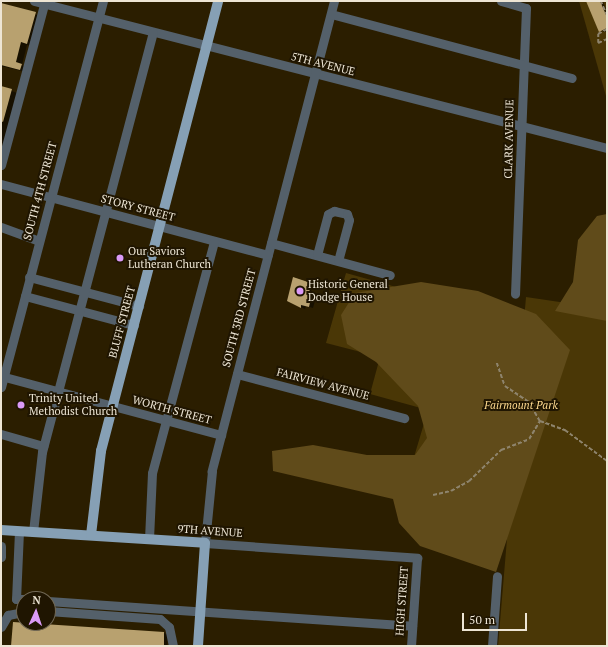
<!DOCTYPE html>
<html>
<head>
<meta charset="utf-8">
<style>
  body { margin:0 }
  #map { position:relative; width:608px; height:647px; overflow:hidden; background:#2b1e00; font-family:"PT Serif",serif }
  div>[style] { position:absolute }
  .green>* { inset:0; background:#4a3706 }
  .forest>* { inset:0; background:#604b1a }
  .shadow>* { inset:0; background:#0007 }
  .building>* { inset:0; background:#b8a16f }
  .path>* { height:1.5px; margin-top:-0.75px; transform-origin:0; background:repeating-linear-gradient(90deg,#8e846d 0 4px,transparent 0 6px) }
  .minor>* { height:9px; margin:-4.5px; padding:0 4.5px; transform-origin:4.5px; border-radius:4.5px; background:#54606a }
  .major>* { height:10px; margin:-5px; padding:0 5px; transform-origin:5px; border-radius:5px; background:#86a0b5 }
  .dots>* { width:11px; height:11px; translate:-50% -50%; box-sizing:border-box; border:2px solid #1f1501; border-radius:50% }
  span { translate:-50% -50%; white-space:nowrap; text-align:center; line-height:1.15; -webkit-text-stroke:4px #1f1501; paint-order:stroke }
  .street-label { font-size:11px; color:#ede5d4 }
  .poi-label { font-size:11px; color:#ede5d4 }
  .left { translate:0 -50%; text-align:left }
  .park-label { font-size:11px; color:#fdd98e; font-style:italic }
  .frame { position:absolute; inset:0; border:2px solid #ede5d4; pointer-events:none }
  .north { position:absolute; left:16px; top:591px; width:40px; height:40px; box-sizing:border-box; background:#1f1501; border:1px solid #716855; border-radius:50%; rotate:3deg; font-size:11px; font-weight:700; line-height:16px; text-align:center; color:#ede5d4 }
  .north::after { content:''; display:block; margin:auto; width:14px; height:18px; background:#da9af7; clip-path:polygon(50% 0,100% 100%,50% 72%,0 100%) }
  .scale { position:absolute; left:462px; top:613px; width:65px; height:18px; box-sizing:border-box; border:2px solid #ede5d4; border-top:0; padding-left:5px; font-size:12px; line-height:14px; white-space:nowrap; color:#ede5d4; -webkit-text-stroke:3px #1f1501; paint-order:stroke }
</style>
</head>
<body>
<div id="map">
  <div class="green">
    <i style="clip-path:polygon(579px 1px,607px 1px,607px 96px,606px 96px)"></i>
    <i style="clip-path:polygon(346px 273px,511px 319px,524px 320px,526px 297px,607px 309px,607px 646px,498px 646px,511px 491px,411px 467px,428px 410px,370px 394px,380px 357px,326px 343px)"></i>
  </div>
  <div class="forest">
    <i style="clip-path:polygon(607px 214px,607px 321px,555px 311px,573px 282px,578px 240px,597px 216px)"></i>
    <i style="clip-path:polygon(421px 282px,478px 291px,536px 314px,570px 350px,496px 572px,420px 546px,399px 523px,393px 499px,273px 471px,272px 451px,313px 445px,367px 455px,415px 455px,427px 438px,418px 406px,376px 362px,347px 344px,341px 315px,355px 293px)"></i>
  </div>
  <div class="shadow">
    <i style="clip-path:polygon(587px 1px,603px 1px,607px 11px,607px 32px,600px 31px)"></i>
    <i style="clip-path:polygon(1px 4px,41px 16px,33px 46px,27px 45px,22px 65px,27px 68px,26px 72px,1px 66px)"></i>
    <i style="clip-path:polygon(1px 87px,17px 93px,7px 142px,1px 144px)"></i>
    <i style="clip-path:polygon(294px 279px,312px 285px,311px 290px,316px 297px,313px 308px,306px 306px,305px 309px,292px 303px)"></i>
    <i style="clip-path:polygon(164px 633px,168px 635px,167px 646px,12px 646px)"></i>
  </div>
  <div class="building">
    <i style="clip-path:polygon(586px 1px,600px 1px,607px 17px,607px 28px,599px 32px)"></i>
    <i style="clip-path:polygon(1px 3px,36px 12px,27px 44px,21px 42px,16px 62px,22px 64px,20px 70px,1px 65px)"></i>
    <i style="clip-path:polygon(1px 86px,12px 89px,3px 122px,1px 121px)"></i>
    <i style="clip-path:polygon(293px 277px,308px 282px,307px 287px,312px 294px,309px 307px,301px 305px,301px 308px,287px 301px)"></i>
    <i style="clip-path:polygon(13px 622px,164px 632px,164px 646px,11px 646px)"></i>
  </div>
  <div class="path">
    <i style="left:601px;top:1px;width:15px;rotate:67deg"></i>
    <i style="left:598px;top:43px;width:9px;rotate:-90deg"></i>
    <i style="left:598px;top:34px;width:10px;rotate:-29deg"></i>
    <i style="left:598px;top:43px;width:10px;rotate:-24deg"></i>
    <i style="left:497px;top:363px;width:24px;rotate:71deg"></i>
    <i style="left:505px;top:386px;width:29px;rotate:34deg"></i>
    <i style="left:529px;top:402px;width:22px;rotate:60deg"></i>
    <i style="left:540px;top:421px;width:27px;rotate:20deg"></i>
    <i style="left:565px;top:430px;width:52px;rotate:36.4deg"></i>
    <i style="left:433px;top:495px;width:18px;rotate:-13deg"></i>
    <i style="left:451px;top:491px;width:21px;rotate:-29deg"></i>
    <i style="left:469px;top:481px;width:45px;rotate:-44.1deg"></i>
    <i style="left:501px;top:450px;width:30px;rotate:-21deg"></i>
    <i style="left:529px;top:439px;width:21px;rotate:-59deg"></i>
  </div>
  <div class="minor">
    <i style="left:34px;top:1px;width:592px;rotate:14.39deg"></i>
    <i style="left:334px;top:1px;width:486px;rotate:104.6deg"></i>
    <i style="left:212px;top:471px;width:72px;rotate:95.6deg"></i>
    <i style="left:205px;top:543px;width:213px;rotate:4deg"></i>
    <i style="left:417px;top:558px;width:88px;rotate:93.9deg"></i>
    <i style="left:501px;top:1px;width:26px;rotate:16deg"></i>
    <i style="left:526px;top:8px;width:286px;rotate:92.2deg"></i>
    <i style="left:331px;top:14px;width:249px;rotate:14.9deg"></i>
    <i style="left:1px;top:165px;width:170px;rotate:-75deg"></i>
    <i style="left:1px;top:184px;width:276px;rotate:14.9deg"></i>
    <i style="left:1px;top:227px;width:40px;rotate:20.2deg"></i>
    <i style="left:271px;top:243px;width:123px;rotate:15.1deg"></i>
    <i style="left:317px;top:255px;width:42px;rotate:-75deg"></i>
    <i style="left:328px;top:214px;width:7px;rotate:-27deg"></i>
    <i style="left:334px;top:211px;width:13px;rotate:13deg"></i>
    <i style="left:347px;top:214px;width:6px;rotate:72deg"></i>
    <i style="left:349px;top:220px;width:42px;rotate:105deg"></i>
    <i style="left:29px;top:277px;width:114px;rotate:14.8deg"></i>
    <i style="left:25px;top:296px;width:113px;rotate:14.9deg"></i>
    <i style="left:237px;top:374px;width:173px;rotate:14.8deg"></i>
    <i style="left:1px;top:376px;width:228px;rotate:15deg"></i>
    <i style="left:1px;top:387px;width:399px;rotate:-75.2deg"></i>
    <i style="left:1px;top:434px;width:44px;rotate:15.9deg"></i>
    <i style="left:19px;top:531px;width:68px;rotate:92.5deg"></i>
    <i style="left:16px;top:599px;width:8px"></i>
    <i style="left:33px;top:532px;width:81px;rotate:-83.6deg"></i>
    <i style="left:42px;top:452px;width:434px;rotate:-75.2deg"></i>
    <i style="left:149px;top:539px;width:66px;rotate:-87.4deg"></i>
    <i style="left:152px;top:473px;width:240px;rotate:-75deg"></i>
    <i style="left:1px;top:557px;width:11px;rotate:-90deg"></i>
    <i style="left:48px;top:601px;width:365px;rotate:3.9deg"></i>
    <i style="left:48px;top:611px;width:112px;rotate:4.1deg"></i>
    <i style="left:160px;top:619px;width:12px;rotate:42deg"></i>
    <i style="left:169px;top:627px;width:19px;rotate:78deg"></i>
    <i style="left:1px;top:627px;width:14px;rotate:-60deg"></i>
    <i style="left:8px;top:615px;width:16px;rotate:-11deg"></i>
    <i style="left:492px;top:646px;width:70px;rotate:-85.9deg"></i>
  </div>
  <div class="major">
    <i style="left:1px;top:530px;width:204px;rotate:3.6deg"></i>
    <i style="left:205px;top:543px;width:103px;rotate:93.9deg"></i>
    <i style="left:91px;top:535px;width:85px;rotate:-83.2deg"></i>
    <i style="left:101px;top:451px;width:465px;rotate:-75.4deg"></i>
  </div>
  <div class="dots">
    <i style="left:120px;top:258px;background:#da9af7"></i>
    <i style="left:300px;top:291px;background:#da9af7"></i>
    <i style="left:21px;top:405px;background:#da9af7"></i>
  </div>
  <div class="street-label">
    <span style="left:323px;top:64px;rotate:14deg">5TH AVENUE</span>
    <span style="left:509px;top:139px;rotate:-89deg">CLARK AVENUE</span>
    <span style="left:40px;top:191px;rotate:-75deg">SOUTH 4TH STREET</span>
    <span style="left:138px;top:208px;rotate:15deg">STORY STREET</span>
    <span style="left:239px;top:318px;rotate:-75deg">SOUTH 3RD STREET</span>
    <span style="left:122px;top:322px;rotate:-75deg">BLUFF STREET</span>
    <span style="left:323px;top:384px;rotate:15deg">FAIRVIEW AVENUE</span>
    <span style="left:172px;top:410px;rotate:15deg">WORTH STREET</span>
    <span style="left:210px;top:531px;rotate:4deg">9TH AVENUE</span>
    <span style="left:402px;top:601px;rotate:-86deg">HIGH STREET</span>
  </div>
  <div class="poi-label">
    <span class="left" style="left:128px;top:258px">Our Saviors<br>Lutheran Church</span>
    <span class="left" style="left:308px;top:291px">Historic General<br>Dodge House</span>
    <span class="left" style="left:29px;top:405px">Trinity United<br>Methodist Church</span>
  </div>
  <div class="park-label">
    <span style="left:521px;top:405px">Fairmount Park</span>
  </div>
  <div class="frame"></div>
  <div class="north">N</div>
  <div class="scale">50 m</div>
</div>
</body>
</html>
